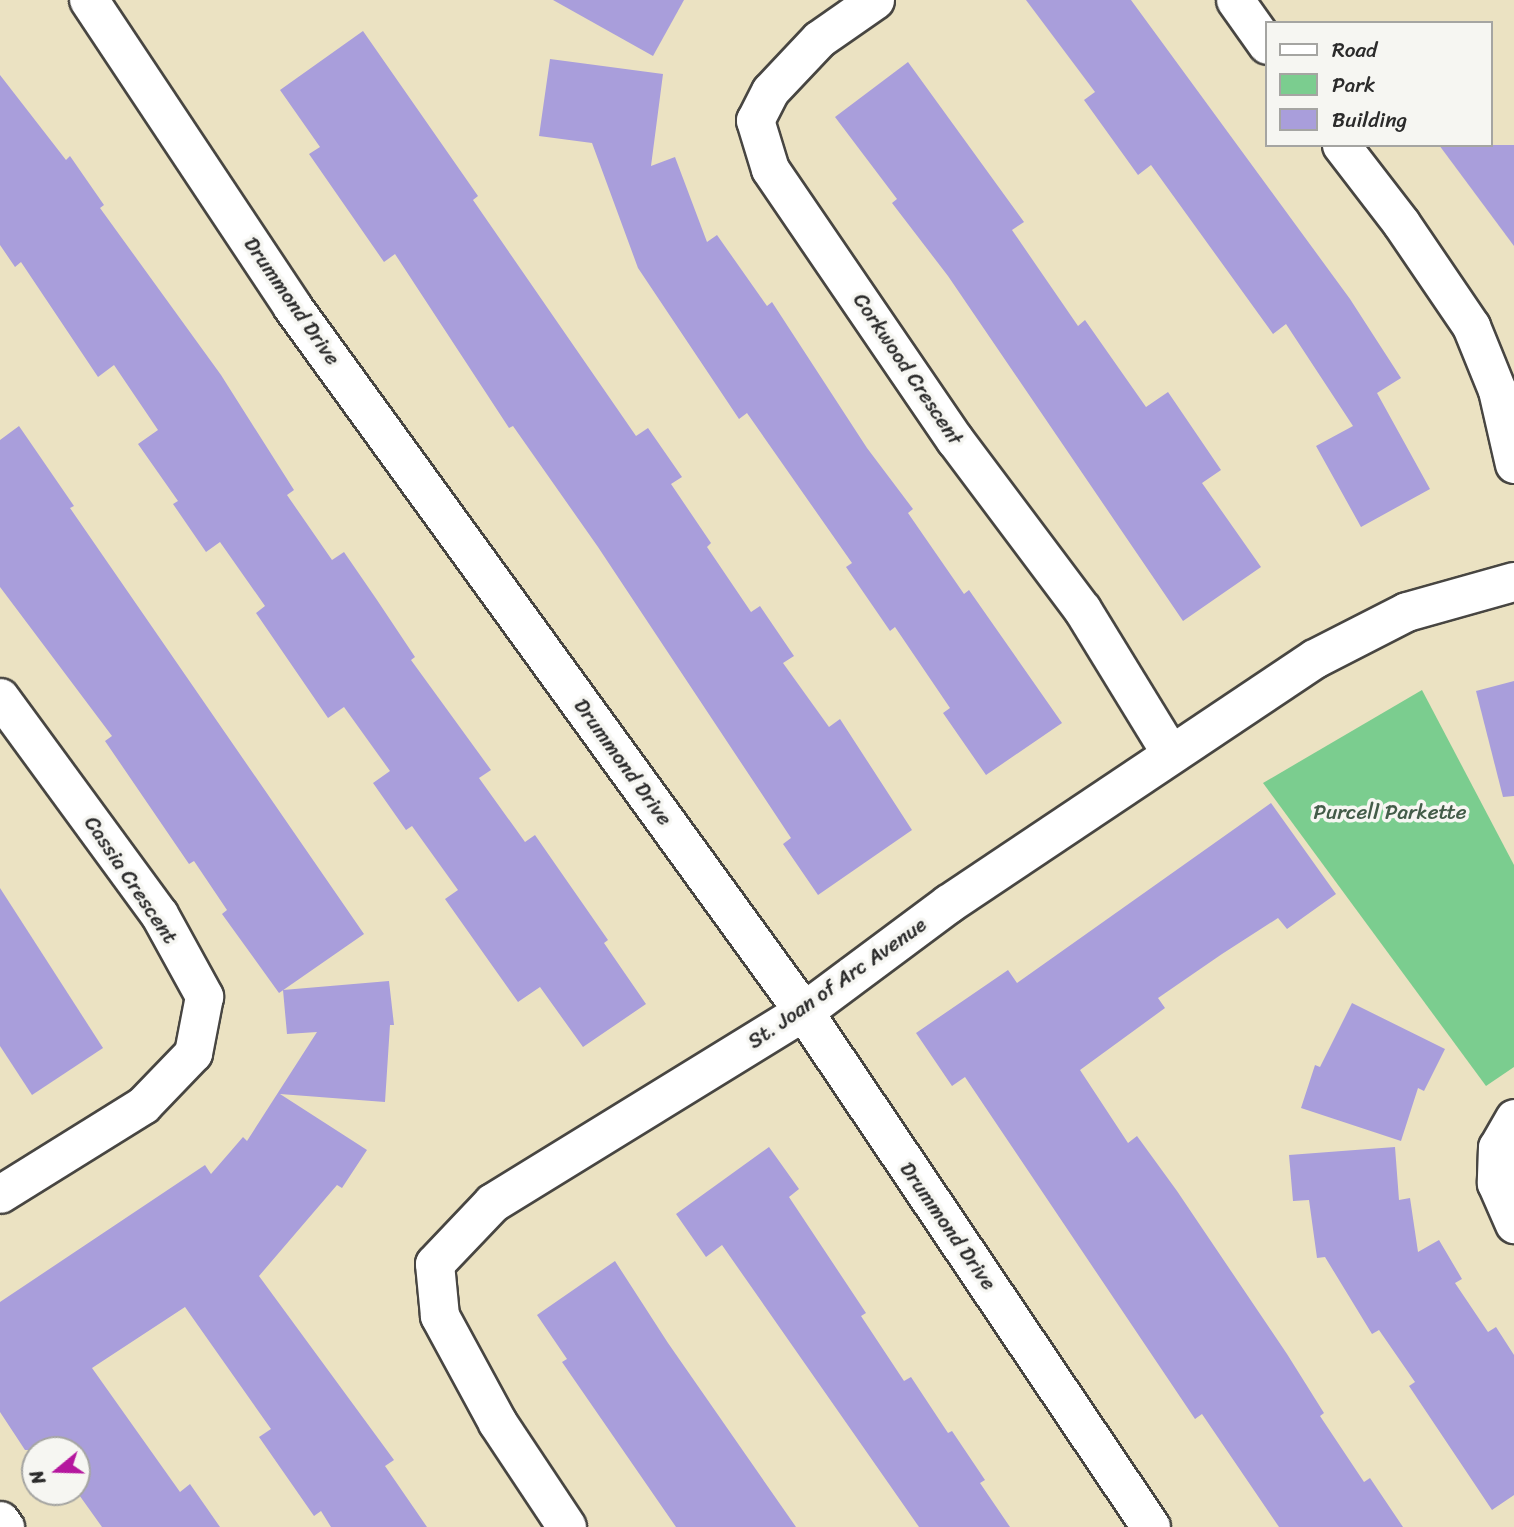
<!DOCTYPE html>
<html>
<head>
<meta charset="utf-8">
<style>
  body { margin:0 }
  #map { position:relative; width:1514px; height:1527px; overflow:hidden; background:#ebe2c2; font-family:Sriracha,sans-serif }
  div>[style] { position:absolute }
  .green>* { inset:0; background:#7bcd8f }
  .building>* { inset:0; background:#a99edb }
  .roads { filter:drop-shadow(2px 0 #484642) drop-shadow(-2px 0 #484642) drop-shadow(0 2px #484642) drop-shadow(0 -2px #484642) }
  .street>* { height:37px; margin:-18.5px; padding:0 18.5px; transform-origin:18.5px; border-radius:18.5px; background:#fff }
  .secondary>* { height:38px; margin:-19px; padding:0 19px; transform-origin:19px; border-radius:19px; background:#fff }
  span { translate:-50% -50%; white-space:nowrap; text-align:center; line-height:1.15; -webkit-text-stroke:7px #f6f6f2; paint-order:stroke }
  .street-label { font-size:21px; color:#2b2b2b }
  .park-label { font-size:21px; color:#435c49 }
  .legend { position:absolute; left:1265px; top:21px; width:228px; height:126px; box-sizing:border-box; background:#f6f6f2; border:2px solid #a5a5a2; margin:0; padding:9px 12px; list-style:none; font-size:21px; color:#2b2b2b }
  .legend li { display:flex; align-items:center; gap:14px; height:35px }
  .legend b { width:35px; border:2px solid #a5a5a2 }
  .north { position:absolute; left:21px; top:1436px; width:70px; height:70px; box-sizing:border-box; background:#f6f6f2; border:2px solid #a5a5a2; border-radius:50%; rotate:251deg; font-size:19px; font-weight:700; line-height:28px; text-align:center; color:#2b2b2b }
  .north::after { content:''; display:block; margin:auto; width:24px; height:32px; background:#b5179e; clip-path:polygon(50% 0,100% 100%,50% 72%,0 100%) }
</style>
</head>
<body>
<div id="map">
  <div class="green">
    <i style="clip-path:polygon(1422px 690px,1514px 865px,1514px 1067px,1486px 1086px,1263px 783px)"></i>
  </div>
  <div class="building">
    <i style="clip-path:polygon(553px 0,684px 0,653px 56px)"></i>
    <i style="clip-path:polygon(1026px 0,1131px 0,1350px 299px,1401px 378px,1377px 393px,1430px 489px,1361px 527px,1316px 446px,1353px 426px,1286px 324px,1273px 334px,1151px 165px,1138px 175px,1084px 100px,1095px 92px)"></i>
    <i style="clip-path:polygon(363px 31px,478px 196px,473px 200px,636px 436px,648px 428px,682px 477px,671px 484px,711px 543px,707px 547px,751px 612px,760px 606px,794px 656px,783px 663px,829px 727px,840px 719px,912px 830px,818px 895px,783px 844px,791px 838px,598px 547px,513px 426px,509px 428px,395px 254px,384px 262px,309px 154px,320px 147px,280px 90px)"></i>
    <i style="clip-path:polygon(550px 59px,663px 74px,651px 166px,675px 157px,707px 242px,717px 235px,767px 306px,772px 302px,867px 448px,913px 509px,908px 513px,964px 594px,969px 590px,1062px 723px,986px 775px,943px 713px,950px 708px,895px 627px,890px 631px,846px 567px,852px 563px,747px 413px,739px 419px,638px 268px,592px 143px,539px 136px)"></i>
    <i style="clip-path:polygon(908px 62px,1024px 222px,1012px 230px,1078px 326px,1085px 320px,1146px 407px,1168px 392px,1221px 470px,1202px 483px,1261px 567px,1183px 621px,948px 276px,892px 203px,897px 199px,835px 117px)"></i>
    <i style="clip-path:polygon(0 75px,66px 160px,70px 156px,104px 205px,100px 208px,221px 375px,294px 490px,287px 495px,332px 560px,344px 552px,377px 600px,415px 657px,411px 660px,491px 770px,479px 778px,525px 842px,535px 835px,608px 940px,604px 943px,646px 1004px,583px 1047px,540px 987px,518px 1002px,445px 899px,458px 890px,412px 826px,406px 830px,373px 783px,390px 771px,344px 707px,328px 718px,256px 613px,265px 606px,220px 542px,206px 552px,173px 504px,178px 501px,138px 444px,158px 430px,114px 365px,98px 377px,21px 262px,15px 267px,0 245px)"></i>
    <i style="clip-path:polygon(1439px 145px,1514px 145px,1514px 246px)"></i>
    <i style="clip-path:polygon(19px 426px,74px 506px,70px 508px,364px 934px,279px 993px,222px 914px,227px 910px,194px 861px,189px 864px,105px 741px,112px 736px,0 587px,0 440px)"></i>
    <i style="clip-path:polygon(1514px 681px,1514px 796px,1503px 797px,1476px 691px)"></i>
    <i style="clip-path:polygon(1271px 803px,1336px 894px,1287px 929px,1278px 918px,1222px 954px,1158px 998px,1165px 1008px,1080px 1070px,1128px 1143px,1137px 1136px,1177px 1191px,1287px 1354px,1324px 1413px,1320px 1416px,1364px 1482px,1370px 1478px,1403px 1527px,1279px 1527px,1202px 1414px,1195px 1419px,965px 1077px,952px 1086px,916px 1033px,1008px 970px,1017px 983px)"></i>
    <i style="clip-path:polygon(0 888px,103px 1048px,32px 1095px,0 1046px)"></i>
    <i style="clip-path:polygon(389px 981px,394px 1025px,390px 1025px,385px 1102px,280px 1094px,367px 1150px,342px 1188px,337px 1185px,259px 1276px,394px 1460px,385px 1466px,427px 1527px,331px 1527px,321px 1511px,314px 1516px,259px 1437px,271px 1429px,185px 1307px,92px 1368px,180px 1492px,190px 1484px,220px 1527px,102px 1527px,77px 1492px,77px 1450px,25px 1450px,0 1412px,0 1302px,205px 1165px,211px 1174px,243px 1137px,247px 1141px,317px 1032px,287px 1034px,283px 990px)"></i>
    <i style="clip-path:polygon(1352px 1003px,1445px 1049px,1424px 1091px,1418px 1088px,1401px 1141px,1301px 1108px,1315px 1065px,1320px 1067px)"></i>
    <i style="clip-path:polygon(769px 1147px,799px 1189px,789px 1197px,866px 1313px,861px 1316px,904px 1381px,911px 1377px,948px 1433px,952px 1431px,985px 1480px,980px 1483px,1010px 1527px,919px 1527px,722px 1245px,706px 1257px,676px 1214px)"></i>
    <i style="clip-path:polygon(1395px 1147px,1399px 1200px,1410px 1198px,1418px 1252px,1439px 1240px,1462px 1279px,1455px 1283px,1488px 1332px,1496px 1327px,1514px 1355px,1514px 1495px,1492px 1510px,1409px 1386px,1415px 1382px,1379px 1330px,1372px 1334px,1325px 1257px,1317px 1258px,1309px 1200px,1293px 1201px,1289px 1155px)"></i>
    <i style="clip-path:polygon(615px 1261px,668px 1343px,796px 1527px,676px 1527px,562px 1362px,567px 1359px,537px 1315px)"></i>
  </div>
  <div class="roads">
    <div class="street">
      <i style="left:875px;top:0;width:68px;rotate:145.1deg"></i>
      <i style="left:819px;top:39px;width:71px;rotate:133.3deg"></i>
      <i style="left:770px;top:91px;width:33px;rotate:117deg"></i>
      <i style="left:755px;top:120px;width:51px;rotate:73deg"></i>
      <i style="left:770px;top:169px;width:328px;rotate:55.7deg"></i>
      <i style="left:955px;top:440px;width:211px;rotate:53.1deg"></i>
      <i style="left:1082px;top:609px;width:170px;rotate:58.5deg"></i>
      <i style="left:1235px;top:0;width:55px;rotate:54.6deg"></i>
      <i style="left:1341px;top:145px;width:98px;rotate:52.4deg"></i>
      <i style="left:1401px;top:223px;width:125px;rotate:55.8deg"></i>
      <i style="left:1471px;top:326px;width:69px;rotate:67.9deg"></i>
      <i style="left:1497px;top:390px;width:76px;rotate:77.1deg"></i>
      <i style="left:0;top:697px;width:269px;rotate:53.8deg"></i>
      <i style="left:159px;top:914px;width:94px;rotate:61.2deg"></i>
      <i style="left:204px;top:996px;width:58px;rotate:100.9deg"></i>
      <i style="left:193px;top:1053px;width:72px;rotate:133.9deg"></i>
      <i style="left:143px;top:1105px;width:168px;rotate:148.1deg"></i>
      <i style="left:1514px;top:1118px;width:34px;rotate:120deg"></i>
      <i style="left:1497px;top:1147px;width:36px;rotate:92deg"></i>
      <i style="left:1496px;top:1183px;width:45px;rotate:66.3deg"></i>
      <i style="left:0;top:1520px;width:9px;rotate:54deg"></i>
    </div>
    <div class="secondary">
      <i style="left:89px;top:0;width:367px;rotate:56.4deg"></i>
      <i style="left:292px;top:306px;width:872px;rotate:54.05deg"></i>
      <i style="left:804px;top:1012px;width:621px;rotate:56.03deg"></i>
      <i style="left:567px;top:1527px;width:125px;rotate:-123.6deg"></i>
      <i style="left:498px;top:1423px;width:122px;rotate:-118.5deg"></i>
      <i style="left:440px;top:1316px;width:52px;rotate:-95.5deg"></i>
      <i style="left:435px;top:1264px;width:84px;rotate:-46.4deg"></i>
      <i style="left:493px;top:1203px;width:365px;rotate:-31.6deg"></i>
      <i style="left:804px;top:1012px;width:181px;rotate:-36.7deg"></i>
      <i style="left:949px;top:904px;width:440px;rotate:-33.8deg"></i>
      <i style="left:1315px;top:659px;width:103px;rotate:-27.1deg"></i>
      <i style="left:1407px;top:612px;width:111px;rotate:-15.7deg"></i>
    </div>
  </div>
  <div class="street-label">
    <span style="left:292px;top:301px;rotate:55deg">Drummond Drive</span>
    <span style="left:908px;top:369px;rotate:56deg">Corkwood Crescent</span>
    <span style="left:623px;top:762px;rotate:54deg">Drummond Drive</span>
    <span style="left:131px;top:880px;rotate:56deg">Cassia Crescent</span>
    <span style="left:837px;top:983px;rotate:-35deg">St. Joan of Arc Avenue</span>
    <span style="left:948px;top:1226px;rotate:55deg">Drummond Drive</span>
  </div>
  <div class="park-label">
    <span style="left:1390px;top:812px">Purcell Parkette</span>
  </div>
  <ul class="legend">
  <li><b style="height:9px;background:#fff"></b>Road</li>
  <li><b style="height:19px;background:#7bcd8f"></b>Park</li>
  <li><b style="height:19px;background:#a99edb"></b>Building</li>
  </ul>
  <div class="north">N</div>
</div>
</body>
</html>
